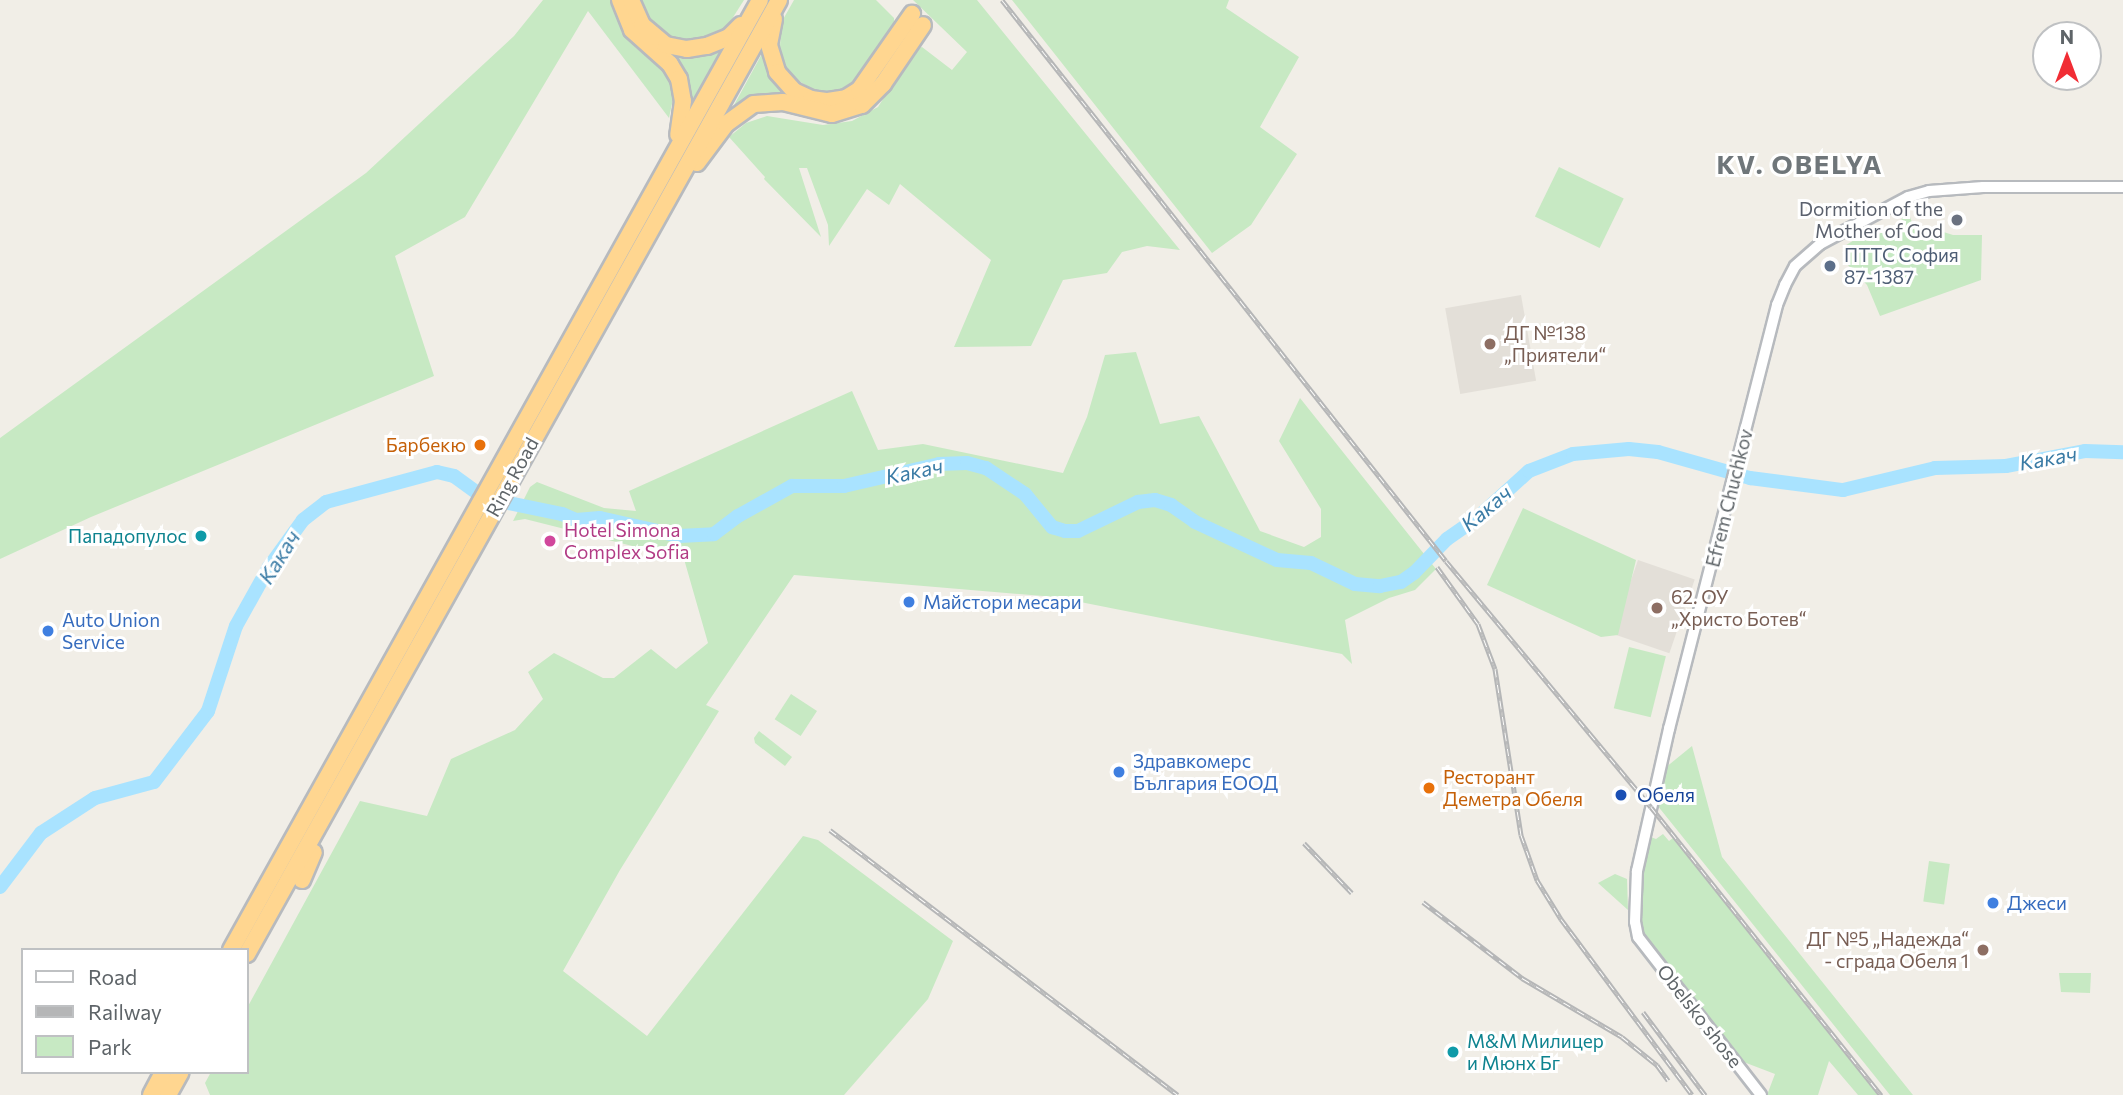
<!DOCTYPE html>
<html>
<head>
<meta charset="utf-8">
<style>
  body { margin:0 }
  #map { position:relative; width:2123px; height:1095px; overflow:hidden; background:#f1eee7; font-family:Commissioner,sans-serif }
  div>[style] { position:absolute }
  .education>* { inset:0; background:#e3dfd8; transform-origin:0 0 }
  .green>* { inset:0; background:#c7e9c3; transform-origin:0 0 }
  .river>* { height:14px; margin:-7px; padding:0 7px; transform-origin:7px; border-radius:7px; background:#a9e3ff }
  .roads { filter:drop-shadow(2px 0 #b7babe) drop-shadow(-2px 0 #b7babe) drop-shadow(0 2px #b7babe) drop-shadow(0 -2px #b7babe) }
  .minor>* { height:10px; margin:-5px; padding:0 5px; transform-origin:5px; border-radius:5px; background:#fff }
  .highway>* { height:16px; margin:-8px; padding:0 8px; transform-origin:8px; border-radius:8px; background:#ffd690 }
  .rail>* { height:5px; margin-top:-2.5px; transform-origin:0; background:repeating-linear-gradient(90deg,#fff 0 8px,#b5b6b7 0 16px); box-sizing:border-box; border-block:2px solid #b5b6b7 }
  .dots>* { width:19px; height:19px; translate:-50% -50%; box-sizing:border-box; border:4px solid #fff; border-radius:50% }
  span { translate:-50% -50%; white-space:nowrap; text-align:center; line-height:1.15; -webkit-text-stroke:6px #fff; paint-order:stroke }
  .worship-label { font-size:19px; color:#5b616d }
  .right { translate:-100% -50%; text-align:right }
  .service-label { font-size:19px; color:#4e5e75 }
  .left { translate:0 -50%; text-align:left }
  .education-label { font-size:19px; color:#785e54 }
  .food-label { font-size:19px; color:#c56008 }
  .street-label { font-size:19px; color:#5e6468 }
  .hotel-label { font-size:19px; color:#b23c85 }
  .culture-label { font-size:19px; color:#0d838f }
  .shop-label { font-size:19px; color:#366cbe }
  .transit-label { font-size:19px; color:#164399 }
  .water-label { font-size:21px; color:#3a7ba5; font-style:italic }
  .district-label { font-size:26px; color:#6f767a; font-weight:700; letter-spacing:2px }
  .legend { position:absolute; left:21px; top:948px; width:228px; height:126px; box-sizing:border-box; background:#fff; border:2px solid #bfc1c3; margin:0; padding:9px 12px; list-style:none; font-size:21px; color:#5e6468 }
  .legend li { display:flex; align-items:center; gap:14px; height:35px }
  .legend b { width:35px; border:2px solid #bfc1c3 }
  .north { position:absolute; left:2032px; top:21px; width:70px; height:70px; box-sizing:border-box; background:#fff; border:2px solid #bfc1c3; border-radius:50%; rotate:0deg; font-size:19px; font-weight:700; line-height:28px; text-align:center; color:#5e6468 }
  .north::after { content:''; display:block; margin:auto; width:24px; height:32px; background:#f12d34; clip-path:polygon(50% 0,100% 100%,50% 72%,0 100%) }
</style>
</head>
<body>
<div id="map">
  <div class="education">
    <i style="left:1521px;top:295px;width:87px;height:77px;rotate:80deg"></i>
    <i style="left:1638px;top:560px;width:60px;height:78px;rotate:19deg"></i>
  </div>
  <div class="green">
    <i style="clip-path:polygon(543px 0,616px 0,621px 24px,636px 48px,655px 62px,669px 78px,673px 99px,669px 118px,588px 11px,465px 217px,395px 256px,434px 376px,91px 517px,0 559px,0 438px,366px 173px,514px 36px)"></i>
    <i style="clip-path:polygon(639px 0,744px 0,725px 30px,688px 42px,664px 37px,641px 12px)"></i>
    <i style="clip-path:polygon(794px 0,876px 0,894px 18px,894px 31px,864px 79px,846px 89px,818px 93px,788px 74px,780px 47px,781px 23px)"></i>
    <i style="clip-path:polygon(913px 0,977px 0,1180px 250px,1147px 246px,1122px 252px,1107px 273px,1063px 280px,1031px 346px,954px 347px,991px 260px,900px 184px,889px 205px,867px 189px,829px 246px,828px 225px,807px 168px,799px 168px,821px 237px,764px 179px,765px 177px,729px 137px,746px 123px,767px 116px,823px 125px,852px 121px,878px 107px,915px 49px,922px 47px,952px 70px,967px 52px)"></i>
    <i style="clip-path:polygon(1012px 0,1229px 0,1226px 8px,1299px 57px,1260px 127px,1297px 154px,1251px 225px,1212px 253px)"></i>
    <i style="clip-path:polygon(726px 46px,686px 119px,663px 49px,680px 54px,705px 54px)"></i>
    <i style="clip-path:polygon(764px 50px,790px 94px,787px 98px,766px 95px,742px 106px,727px 118px)"></i>
    <i style="left:1559px;top:167px;width:72px;height:55px;rotate:26deg"></i>
    <i style="clip-path:polygon(1908px 211px,1916px 234px,1934px 229px,1953px 235px,1982px 235px,1981px 280px,1880px 316px,1867px 285px,1845px 262px,1843px 247px,1867px 232px,1877px 235px,1901px 222px,1903px 214px)"></i>
    <i style="clip-path:polygon(1136px 352px,1160px 424px,1199px 416px,1260px 531px,1304px 547px,1321px 537px,1321px 509px,1279px 441px,1300px 398px,1436px 569px,1415px 590px,1389px 598px,1345px 620px,1352px 664px,1342px 654px,1055px 597px,794px 575px,706px 705px,719px 711px,620px 870px,563px 971px,647px 1036px,803px 836px,818px 840px,953px 941px,928px 999px,844px 1095px,210px 1095px,205px 1083px,211px 1072px,247px 1072px,247px 1008px,360px 801px,427px 816px,451px 759px,515px 730px,543px 699px,528px 672px,554px 653px,603px 678px,614px 678px,651px 649px,676px 669px,708px 643px,684px 559px,525px 519px,513px 521px,530px 487px,537px 482px,604px 508px,636px 511px,629px 491px,852px 391px,878px 450px,923px 444px,1063px 473px,1087px 417px,1105px 355px)"></i>
    <i style="clip-path:polygon(1523px 508px,1636px 560px,1618px 635px,1601px 637px,1487px 585px)"></i>
    <i style="left:1629px;top:647px;width:38px;height:63px;rotate:14deg"></i>
    <i style="left:791px;top:694px;width:31px;height:30px;rotate:33deg"></i>
    <i style="clip-path:polygon(759px 731px,792px 757px,785px 766px,755px 743px,754px 738px)"></i>
    <i style="clip-path:polygon(1692px 746px,1722px 857px,1913px 1095px,1890px 1095px,1657px 805px,1665px 768px)"></i>
    <i style="clip-path:polygon(1663px 834px,1669px 841px,1673px 838px,1878px 1095px,1858px 1095px,1829px 1061px,1818px 1095px,1767px 1095px,1775px 1074px,1741px 1061px,1643px 934px,1639px 918px,1641px 863px,1648px 836px,1656px 839px)"></i>
    <i style="left:1929px;top:861px;width:21px;height:41px;rotate:8deg"></i>
    <i style="clip-path:polygon(1615px 874px,1627px 879px,1628px 910px,1598px 883px)"></i>
    <i style="clip-path:polygon(2059px 973px,2091px 973px,2090px 993px,2061px 992px)"></i>
  </div>
  <div class="river">
    <i style="left:0;top:887px;width:68px;rotate:-52.8deg"></i>
    <i style="left:41px;top:833px;width:64px;rotate:-32.9deg"></i>
    <i style="left:95px;top:798px;width:61px;rotate:-15.2deg"></i>
    <i style="left:154px;top:782px;width:89px;rotate:-52.7deg"></i>
    <i style="left:208px;top:711px;width:89px;rotate:-71.8deg"></i>
    <i style="left:236px;top:626px;width:68px;rotate:-60.8deg"></i>
    <i style="left:269px;top:567px;width:58px;rotate:-54.1deg"></i>
    <i style="left:303px;top:520px;width:29px;rotate:-38deg"></i>
    <i style="left:326px;top:502px;width:115px;rotate:-15.1deg"></i>
    <i style="left:437px;top:472px;width:17px;rotate:13deg"></i>
    <i style="left:454px;top:476px;width:37px;rotate:36deg"></i>
    <i style="left:484px;top:498px;width:80px;rotate:11.6deg"></i>
    <i style="left:562px;top:514px;width:15px;rotate:23deg"></i>
    <i style="left:576px;top:520px;width:24px;rotate:-5deg"></i>
    <i style="left:600px;top:518px;width:81px;rotate:12.8deg"></i>
    <i style="left:679px;top:536px;width:35px;rotate:-3deg"></i>
    <i style="left:714px;top:534px;width:30px;rotate:-37deg"></i>
    <i style="left:738px;top:516px;width:62px;rotate:-29.1deg"></i>
    <i style="left:792px;top:486px;width:52px"></i>
    <i style="left:844px;top:486px;width:98px;rotate:-13deg"></i>
    <i style="left:939px;top:464px;width:28px;rotate:-2deg"></i>
    <i style="left:967px;top:463px;width:20px;rotate:15deg"></i>
    <i style="left:986px;top:468px;width:47px;rotate:33.7deg"></i>
    <i style="left:1025px;top:494px;width:43px;rotate:50.7deg"></i>
    <i style="left:1052px;top:527px;width:14px;rotate:17deg"></i>
    <i style="left:1065px;top:531px;width:13px"></i>
    <i style="left:1078px;top:531px;width:67px;rotate:-25.8deg"></i>
    <i style="left:1138px;top:502px;width:17px;rotate:-7deg"></i>
    <i style="left:1155px;top:500px;width:17px;rotate:17deg"></i>
    <i style="left:1171px;top:505px;width:29px;rotate:35deg"></i>
    <i style="left:1195px;top:522px;width:90px;rotate:24.9deg"></i>
    <i style="left:1277px;top:560px;width:34px;rotate:5deg"></i>
    <i style="left:1311px;top:563px;width:49px;rotate:25.5deg"></i>
    <i style="left:1355px;top:584px;width:25px;rotate:5deg"></i>
    <i style="left:1380px;top:586px;width:21px;rotate:-11deg"></i>
    <i style="left:1401px;top:582px;width:16px;rotate:-35deg"></i>
    <i style="left:1414px;top:573px;width:47px;rotate:-45.9deg"></i>
    <i style="left:1447px;top:539px;width:35px;rotate:-35deg"></i>
    <i style="left:1476px;top:519px;width:72px;rotate:-42.2deg"></i>
    <i style="left:1529px;top:471px;width:47px;rotate:-21.1deg"></i>
    <i style="left:1573px;top:454px;width:56px;rotate:-5.1deg"></i>
    <i style="left:1629px;top:449px;width:29px;rotate:6deg"></i>
    <i style="left:1658px;top:452px;width:96px;rotate:15.8deg"></i>
    <i style="left:1750px;top:478px;width:94px;rotate:7.4deg"></i>
    <i style="left:1843px;top:490px;width:95px;rotate:-13.4deg"></i>
    <i style="left:1935px;top:468px;width:71px;rotate:-1.6deg"></i>
    <i style="left:2006px;top:466px;width:80px;rotate:-10.8deg"></i>
    <i style="left:2085px;top:451px;width:38px;rotate:2deg"></i>
  </div>
  <div class="roads">
    <div class="minor">
      <i style="left:1761px;top:1095px;width:200px;rotate:-127.9deg"></i>
      <i style="left:1638px;top:937px;width:15px;rotate:-101deg"></i>
      <i style="left:1635px;top:922px;width:51px;rotate:-87.8deg"></i>
      <i style="left:1637px;top:871px;width:146px;rotate:-77.3deg"></i>
      <i style="left:1669px;top:729px;width:438px;rotate:-75.7deg"></i>
      <i style="left:1777px;top:305px;width:22px;rotate:-68deg"></i>
      <i style="left:1785px;top:285px;width:21px;rotate:-62deg"></i>
      <i style="left:1795px;top:266px;width:33px;rotate:-41deg"></i>
      <i style="left:1820px;top:244px;width:100px;rotate:-28.1deg"></i>
      <i style="left:1908px;top:197px;width:22px;rotate:-16deg"></i>
      <i style="left:1929px;top:191px;width:54px;rotate:-4.2deg"></i>
      <i style="left:1983px;top:187px;width:140px"></i>
    </div>
    <div class="highway">
      <i style="left:620px;top:0;width:32px;rotate:68deg"></i>
      <i style="left:632px;top:30px;width:51px;rotate:41.8deg"></i>
      <i style="left:670px;top:64px;width:17px;rotate:59deg"></i>
      <i style="left:679px;top:79px;width:22px;rotate:80deg"></i>
      <i style="left:683px;top:101px;width:34px;rotate:98deg"></i>
      <i style="left:631px;top:0;width:27px;rotate:66deg"></i>
      <i style="left:642px;top:25px;width:31px;rotate:40deg"></i>
      <i style="left:666px;top:45px;width:21px;rotate:11deg"></i>
      <i style="left:687px;top:49px;width:20px;rotate:-9deg"></i>
      <i style="left:707px;top:46px;width:24px;rotate:-22deg"></i>
      <i style="left:729px;top:37px;width:17px;rotate:-45deg"></i>
      <i style="left:774px;top:19px;width:26px;rotate:101deg"></i>
      <i style="left:769px;top:45px;width:28px;rotate:73deg"></i>
      <i style="left:777px;top:72px;width:25px;rotate:48deg"></i>
      <i style="left:794px;top:91px;width:19px;rotate:25deg"></i>
      <i style="left:811px;top:99px;width:17px;rotate:7deg"></i>
      <i style="left:828px;top:101px;width:18px;rotate:-9deg"></i>
      <i style="left:846px;top:98px;width:15px;rotate:-32deg"></i>
      <i style="left:859px;top:90px;width:93px;rotate:-55.1deg"></i>
      <i style="left:697px;top:163px;width:49px;rotate:-53.4deg"></i>
      <i style="left:726px;top:124px;width:34px;rotate:-36deg"></i>
      <i style="left:754px;top:104px;width:29px;rotate:-4deg"></i>
      <i style="left:783px;top:102px;width:50px;rotate:13.8deg"></i>
      <i style="left:832px;top:114px;width:31px;rotate:-17deg"></i>
      <i style="left:862px;top:105px;width:30px;rotate:-45deg"></i>
      <i style="left:883px;top:84px;width:71px;rotate:-55.9deg"></i>
      <i style="left:302px;top:880px;width:30px;rotate:-67deg"></i>
      <i style="left:231px;top:950px;width:1087px;rotate:-60.89deg"></i>
      <i style="left:247px;top:954px;width:1092px;rotate:-60.85deg"></i>
      <i style="left:151px;top:1095px;width:26px;rotate:-62deg"></i>
      <i style="left:168px;top:1095px;width:26px;rotate:-61deg"></i>
    </div>
  </div>
  <div class="rail">
    <i style="left:1002px;top:0;width:715px;rotate:51.64deg"></i>
    <i style="left:1446px;top:561px;width:320px;rotate:50.2deg"></i>
    <i style="left:1651px;top:807px;width:369px;rotate:51.4deg"></i>
    <i style="left:1437px;top:567px;width:70px;rotate:54.3deg"></i>
    <i style="left:1478px;top:624px;width:48px;rotate:69.3deg"></i>
    <i style="left:1495px;top:669px;width:168px;rotate:81.1deg"></i>
    <i style="left:1521px;top:835px;width:48px;rotate:70.4deg"></i>
    <i style="left:1537px;top:880px;width:46px;rotate:58.4deg"></i>
    <i style="left:1561px;top:919px;width:219px;rotate:53.3deg"></i>
    <i style="left:830px;top:830px;width:437px;rotate:37.3deg"></i>
    <i style="left:1304px;top:843px;width:69px;rotate:46.2deg"></i>
    <i style="left:1423px;top:902px;width:125px;rotate:37.5deg"></i>
    <i style="left:1522px;top:978px;width:116px;rotate:30.5deg"></i>
    <i style="left:1622px;top:1037px;width:45px;rotate:38.7deg"></i>
    <i style="left:1657px;top:1065px;width:19px;rotate:54deg"></i>
    <i style="left:1643px;top:1012px;width:104px;rotate:53.2deg"></i>
  </div>
  <div class="dots">
    <i style="left:1957px;top:220px;background:#6b7280"></i>
    <i style="left:1830px;top:266px;background:#5c6f8a"></i>
    <i style="left:1490px;top:344px;background:#8d6e63"></i>
    <i style="left:480px;top:445px;background:#e8710a"></i>
    <i style="left:201px;top:536px;background:#0f9aa8"></i>
    <i style="left:550px;top:541px;background:#d1479c"></i>
    <i style="left:909px;top:602px;background:#3f7fe0"></i>
    <i style="left:1657px;top:608px;background:#8d6e63"></i>
    <i style="left:48px;top:631px;background:#3f7fe0"></i>
    <i style="left:1119px;top:772px;background:#3f7fe0"></i>
    <i style="left:1429px;top:788px;background:#e8710a"></i>
    <i style="left:1621px;top:795px;background:#1a4fb4"></i>
    <i style="left:1993px;top:903px;background:#3f7fe0"></i>
    <i style="left:1983px;top:950px;background:#8d6e63"></i>
    <i style="left:1453px;top:1052px;background:#0f9aa8"></i>
  </div>
  <div class="worship-label">
    <span class="right" style="left:1943px;top:220px">Dormition of the<br>Mother of God</span>
  </div>
  <div class="service-label">
    <span class="left" style="left:1844px;top:266px">ПТТС София<br>87-1387</span>
  </div>
  <div class="education-label">
    <span class="left" style="left:1504px;top:344px">ДГ №138<br>„Приятели“</span>
    <span class="left" style="left:1671px;top:608px">62. ОУ<br>„Христо Ботев“</span>
    <span class="right" style="left:1969px;top:950px">ДГ №5 „Надежда“<br>- сграда Обеля 1</span>
  </div>
  <div class="food-label">
    <span class="right" style="left:466px;top:445px">Барбекю</span>
    <span class="left" style="left:1443px;top:788px">Ресторант<br>Деметра Обеля</span>
  </div>
  <div class="street-label">
    <span style="left:512px;top:477px;rotate:-61deg">Ring Road</span>
    <span style="left:1729px;top:498px;rotate:-76deg">Efrem Chuchkov</span>
    <span style="left:1700px;top:1016px;rotate:52deg">Obelsko shose</span>
  </div>
  <div class="hotel-label">
    <span class="left" style="left:564px;top:541px">Hotel Simona<br>Complex Sofia</span>
  </div>
  <div class="culture-label">
    <span class="right" style="left:187px;top:536px">Пападопулос</span>
    <span class="left" style="left:1467px;top:1052px">М&amp;M Mилицер<br>и Мюнх Бг</span>
  </div>
  <div class="shop-label">
    <span class="left" style="left:923px;top:602px">Майстори месари</span>
    <span class="left" style="left:62px;top:631px">Auto Union<br>Service</span>
    <span class="left" style="left:1133px;top:772px">Здравкомерс<br>България ЕООД</span>
    <span class="left" style="left:2007px;top:903px">Джеси</span>
  </div>
  <div class="transit-label">
    <span class="left" style="left:1637px;top:795px">Обеля</span>
  </div>
  <div class="water-label">
    <span style="left:2048px;top:458px;rotate:-10deg">Какач</span>
    <span style="left:914px;top:471px;rotate:-12deg">Какач</span>
    <span style="left:1486px;top:508px;rotate:-40deg">Какач</span>
    <span style="left:279px;top:557px;rotate:-58deg">Какач</span>
  </div>
  <div class="district-label">
    <span style="left:1800px;top:164px">KV. OBELYA</span>
  </div>
  <ul class="legend">
  <li><b style="height:9px;background:#fff"></b>Road</li>
  <li><b style="height:9px;background:#b5b6b7"></b>Railway</li>
  <li><b style="height:19px;background:#c7e9c3"></b>Park</li>
  </ul>
  <div class="north">N</div>
</div>
</body>
</html>
